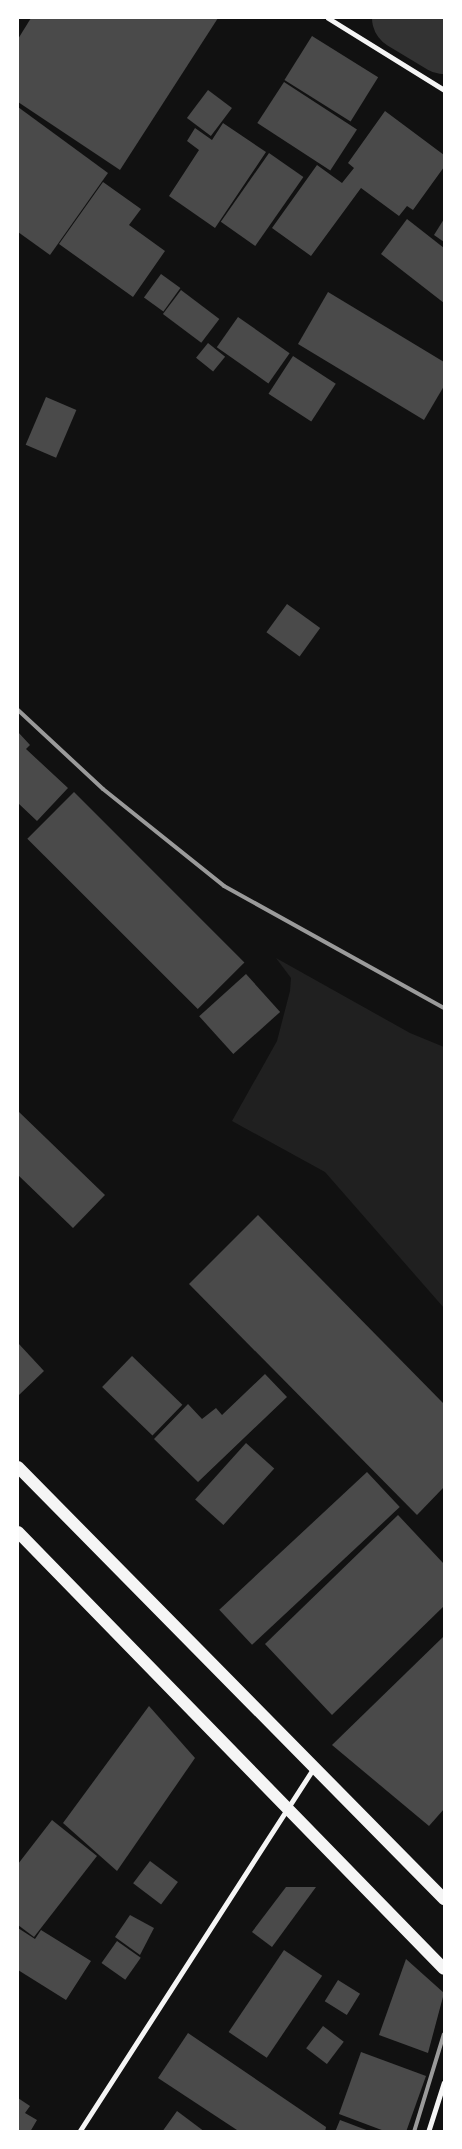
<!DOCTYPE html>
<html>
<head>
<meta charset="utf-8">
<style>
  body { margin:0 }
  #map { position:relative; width:462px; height:2149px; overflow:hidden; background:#111; font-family:Raleway,sans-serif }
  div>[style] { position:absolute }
  .green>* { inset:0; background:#202020 }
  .river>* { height:64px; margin:-32px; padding:0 32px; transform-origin:32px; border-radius:32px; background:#333 }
  .building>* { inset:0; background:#4a4a4a; transform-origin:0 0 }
  .minor>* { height:5px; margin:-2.5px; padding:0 2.5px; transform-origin:2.5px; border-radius:2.5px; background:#f5f5f5 }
  .primary>* { height:12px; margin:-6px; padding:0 6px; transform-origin:6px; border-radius:6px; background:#f5f5f5 }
  .rail>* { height:4px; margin:-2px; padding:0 2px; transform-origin:2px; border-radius:2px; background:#9a9a9a }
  span { translate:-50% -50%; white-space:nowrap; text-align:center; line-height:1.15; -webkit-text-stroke:4px #fff; paint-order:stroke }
  .frame { position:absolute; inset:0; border:19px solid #fff; pointer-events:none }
</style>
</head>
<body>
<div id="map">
  <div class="green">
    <i style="clip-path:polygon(276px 958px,410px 1033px,444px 1047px,444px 1308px,325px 1172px,232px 1121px,277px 1041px,290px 991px,291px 978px)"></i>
  </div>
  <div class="river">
    <i style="left:404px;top:18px;width:47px;rotate:31deg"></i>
  </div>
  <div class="building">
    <i style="clip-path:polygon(31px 18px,218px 18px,120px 170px,18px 102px,18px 39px)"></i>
    <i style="left:312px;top:36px;width:78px;height:52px;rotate:32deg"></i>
    <i style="left:284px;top:82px;width:87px;height:49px;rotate:33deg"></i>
    <i style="left:208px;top:90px;width:30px;height:35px;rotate:37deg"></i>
    <i style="clip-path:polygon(18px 107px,108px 173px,50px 255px,18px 232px)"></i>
    <i style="clip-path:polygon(385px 111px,444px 155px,444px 167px,413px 210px,407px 206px,399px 216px,361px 188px,311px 256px,272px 228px,317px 165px,342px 183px,354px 168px,348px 163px)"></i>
    <i style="clip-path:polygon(223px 123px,266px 152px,215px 228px,169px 196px,199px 150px,187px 141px,195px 128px,212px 140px)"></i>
    <i style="left:269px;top:153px;width:42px;height:84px;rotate:35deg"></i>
    <i style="clip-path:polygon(103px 182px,141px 209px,129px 225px,165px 251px,133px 297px,59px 244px)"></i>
    <i style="clip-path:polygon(407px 219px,444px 248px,444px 303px,381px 254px)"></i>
    <i style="clip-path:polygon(444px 219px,444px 242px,434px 235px)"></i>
    <i style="left:161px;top:274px;width:24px;height:29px;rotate:36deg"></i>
    <i style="left:181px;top:290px;width:48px;height:30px;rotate:37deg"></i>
    <i style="clip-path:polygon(328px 292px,444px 362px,444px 386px,424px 420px,298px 344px)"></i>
    <i style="left:238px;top:317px;width:63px;height:37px;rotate:35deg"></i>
    <i style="left:208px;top:343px;width:22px;height:19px;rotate:39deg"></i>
    <i style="left:293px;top:356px;width:51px;height:45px;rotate:33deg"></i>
    <i style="left:46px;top:397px;width:33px;height:52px;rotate:23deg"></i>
    <i style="left:287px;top:604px;width:41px;height:35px;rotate:36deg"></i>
    <i style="clip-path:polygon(18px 732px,30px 745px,26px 749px,68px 788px,37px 821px,18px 803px)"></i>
    <i style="left:74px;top:792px;width:241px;height:66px;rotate:45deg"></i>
    <i style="left:246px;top:974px;width:51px;height:63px;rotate:48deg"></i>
    <i style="clip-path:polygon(18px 1111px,105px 1195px,73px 1228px,18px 1175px)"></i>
    <i style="clip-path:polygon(258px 1215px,444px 1404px,444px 1487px,417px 1515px,189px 1284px)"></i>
    <i style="clip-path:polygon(18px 1343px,44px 1371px,19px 1395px,18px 1393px)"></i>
    <i style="left:132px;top:1356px;width:70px;height:43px;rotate:44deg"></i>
    <i style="clip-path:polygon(265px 1374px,287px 1397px,198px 1482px,154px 1439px,188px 1404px,202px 1419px,216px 1408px,222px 1415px)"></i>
    <i style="left:246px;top:1443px;width:38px;height:76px;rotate:42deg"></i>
    <i style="left:367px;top:1472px;width:48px;height:202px;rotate:47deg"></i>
    <i style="clip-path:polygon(398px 1515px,444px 1564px,444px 1606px,332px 1715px,265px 1644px)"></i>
    <i style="clip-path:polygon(443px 1637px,444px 1809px,429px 1826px,332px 1745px)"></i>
    <i style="clip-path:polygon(149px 1706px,195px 1758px,117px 1871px,63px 1823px)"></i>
    <i style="clip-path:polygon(52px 1820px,97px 1856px,34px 1937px,18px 1925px,18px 1864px)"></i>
    <i style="left:150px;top:1861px;width:35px;height:28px;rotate:37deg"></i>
    <i style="clip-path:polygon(286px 1887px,316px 1887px,272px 1947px,252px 1932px)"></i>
    <i style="clip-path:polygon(130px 1915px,154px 1928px,140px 1955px,115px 1937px)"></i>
    <i style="clip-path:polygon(18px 1928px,35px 1939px,41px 1930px,91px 1961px,66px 2000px,18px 1970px)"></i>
    <i style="left:117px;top:1941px;width:29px;height:27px;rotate:35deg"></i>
    <i style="left:284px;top:1950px;width:46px;height:99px;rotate:34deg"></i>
    <i style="clip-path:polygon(406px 1959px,444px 1993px,428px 2053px,379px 2035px)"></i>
    <i style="left:338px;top:1980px;width:26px;height:25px;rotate:32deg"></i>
    <i style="left:323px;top:2026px;width:26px;height:28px;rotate:37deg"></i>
    <i style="clip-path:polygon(188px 2033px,326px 2127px,325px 2132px,240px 2132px,158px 2078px)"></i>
    <i style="clip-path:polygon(361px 2052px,426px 2076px,406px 2132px,387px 2132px,339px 2114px)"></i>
    <i style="clip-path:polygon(18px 2098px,30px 2106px,25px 2113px,37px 2120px,30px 2132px,18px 2132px)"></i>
    <i style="clip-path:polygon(177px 2111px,205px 2132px,162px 2132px)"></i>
    <i style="clip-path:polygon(340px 2120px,369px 2131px,369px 2132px,335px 2132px)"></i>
  </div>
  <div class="minor">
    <i style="left:328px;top:18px;width:137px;rotate:31.8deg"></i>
    <i style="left:79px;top:2132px;width:432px;rotate:-57.2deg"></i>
    <i style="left:428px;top:2132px;width:52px;rotate:-72.3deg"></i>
  </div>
  <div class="primary">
    <i style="left:18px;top:1467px;width:607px;rotate:45.4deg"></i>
    <i style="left:18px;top:1532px;width:610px;rotate:45.73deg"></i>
  </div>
  <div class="rail">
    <i style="left:18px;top:710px;width:116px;rotate:42.9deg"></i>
    <i style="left:103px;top:789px;width:155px;rotate:38.7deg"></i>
    <i style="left:224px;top:886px;width:252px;rotate:29deg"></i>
    <i style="left:414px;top:2132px;width:102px;rotate:-73deg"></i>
  </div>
  <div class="frame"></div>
</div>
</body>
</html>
